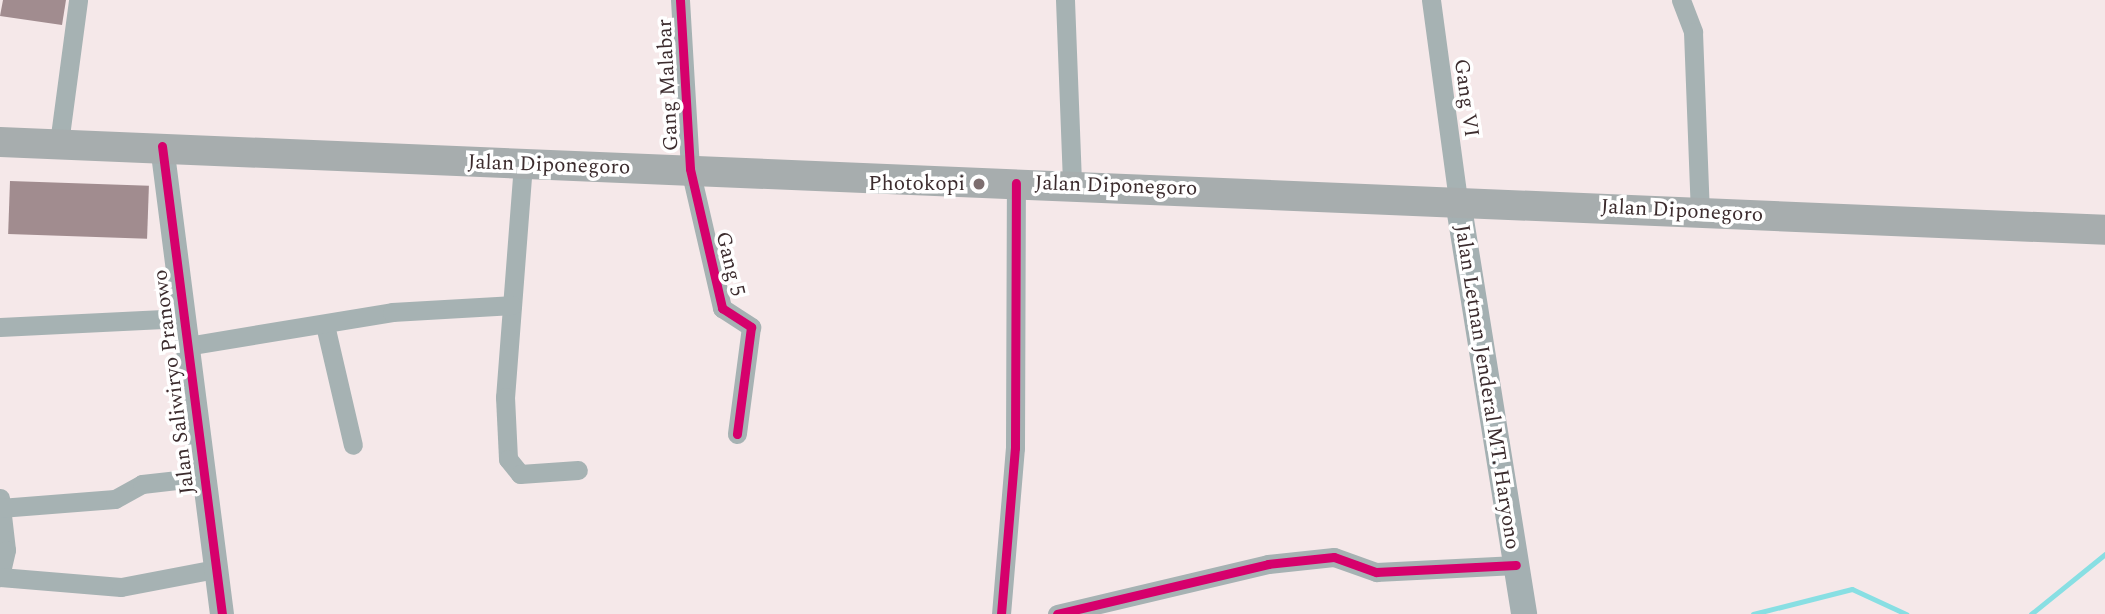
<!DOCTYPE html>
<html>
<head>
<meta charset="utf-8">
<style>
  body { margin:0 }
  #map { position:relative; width:2105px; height:614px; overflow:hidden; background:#f5e8e9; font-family:Spectral,serif }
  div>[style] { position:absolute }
  .stream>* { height:5px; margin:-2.5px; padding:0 2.5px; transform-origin:2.5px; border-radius:2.5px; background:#88dfe3 }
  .building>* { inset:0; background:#a18c8f; transform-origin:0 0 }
  .minor>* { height:19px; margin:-9.5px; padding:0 9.5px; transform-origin:9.5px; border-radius:9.5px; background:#a6b2b3 }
  .tertiary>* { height:24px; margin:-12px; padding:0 12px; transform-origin:12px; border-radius:12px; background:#a6b2b3 }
  .secondary>* { height:26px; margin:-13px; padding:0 13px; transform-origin:13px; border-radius:13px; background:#a4b0b2 }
  .primary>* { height:30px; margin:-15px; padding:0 15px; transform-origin:15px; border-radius:15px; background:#a7adae }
  .cycleway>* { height:9px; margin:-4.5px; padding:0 4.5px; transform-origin:4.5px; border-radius:4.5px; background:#d6006c }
  .dots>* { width:19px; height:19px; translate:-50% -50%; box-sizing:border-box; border:4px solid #fff; border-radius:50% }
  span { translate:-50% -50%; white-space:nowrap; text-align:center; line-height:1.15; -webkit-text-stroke:7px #fff; paint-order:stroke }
  .street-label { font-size:21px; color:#3c2c2e }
  .poi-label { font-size:21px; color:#3c2c2e }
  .right { translate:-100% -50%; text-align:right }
</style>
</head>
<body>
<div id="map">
  <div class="stream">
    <i style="left:1753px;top:614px;width:102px;rotate:-14.2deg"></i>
    <i style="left:1852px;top:589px;width:60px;rotate:24.8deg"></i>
    <i style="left:2031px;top:614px;width:95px;rotate:-39deg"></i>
  </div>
  <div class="building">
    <i style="clip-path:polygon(3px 0,66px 0,62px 25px,0 16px)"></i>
    <i style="left:10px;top:181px;width:139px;height:53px;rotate:2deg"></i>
  </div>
  <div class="minor">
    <i style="left:680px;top:0;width:169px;rotate:86.6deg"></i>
    <i style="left:690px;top:169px;width:143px;rotate:77deg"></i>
    <i style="left:722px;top:308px;width:35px;rotate:33deg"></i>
    <i style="left:751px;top:327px;width:108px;rotate:97.5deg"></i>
    <i style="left:1065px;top:0;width:186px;rotate:87.8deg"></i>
    <i style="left:1431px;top:0;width:203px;rotate:82.3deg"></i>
    <i style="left:1681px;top:0;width:34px;rotate:69deg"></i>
    <i style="left:1693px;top:32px;width:180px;rotate:87.8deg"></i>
    <i style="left:59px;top:143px;width:144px;rotate:-82.4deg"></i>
    <i style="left:523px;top:164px;width:234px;rotate:94.4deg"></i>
    <i style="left:505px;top:397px;width:62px;rotate:87.2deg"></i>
    <i style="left:508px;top:459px;width:19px;rotate:51deg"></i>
    <i style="left:520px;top:474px;width:58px;rotate:-3.9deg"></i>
    <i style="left:325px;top:325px;width:123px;rotate:76.9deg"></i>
    <i style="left:0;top:327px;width:184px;rotate:-2.8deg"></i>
    <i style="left:187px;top:346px;width:208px;rotate:-9.4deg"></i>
    <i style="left:392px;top:312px;width:120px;rotate:-3.3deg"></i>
    <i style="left:0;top:498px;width:52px;rotate:83.4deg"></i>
    <i style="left:6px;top:550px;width:28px;rotate:103deg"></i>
    <i style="left:0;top:508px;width:115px;rotate:-4.5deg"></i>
    <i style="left:115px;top:499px;width:31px;rotate:-29deg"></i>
    <i style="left:142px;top:484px;width:61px;rotate:-6.5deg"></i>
    <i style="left:0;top:577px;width:121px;rotate:4.7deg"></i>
    <i style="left:121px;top:587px;width:96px;rotate:-10.8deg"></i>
    <i style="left:1001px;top:614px;width:167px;rotate:-85.2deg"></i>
    <i style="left:1015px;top:448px;width:265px;rotate:-89.8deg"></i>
    <i style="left:1057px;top:614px;width:217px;rotate:-13.3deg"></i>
    <i style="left:1268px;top:564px;width:66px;rotate:-6.1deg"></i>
    <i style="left:1334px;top:557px;width:45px;rotate:19.7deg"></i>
    <i style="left:1376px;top:572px;width:140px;rotate:-2.9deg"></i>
  </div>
  <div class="tertiary">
    <i style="left:162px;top:146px;width:472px;rotate:82.7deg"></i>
  </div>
  <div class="secondary">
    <i style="left:1458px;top:201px;width:418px;rotate:80.9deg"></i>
  </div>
  <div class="primary">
    <i style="left:0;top:142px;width:2107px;rotate:2.39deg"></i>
  </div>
  <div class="cycleway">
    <i style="left:680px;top:0;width:169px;rotate:86.6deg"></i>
    <i style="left:690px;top:169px;width:143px;rotate:77deg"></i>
    <i style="left:722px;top:308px;width:35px;rotate:33deg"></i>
    <i style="left:751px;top:327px;width:108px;rotate:97.5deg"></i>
    <i style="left:162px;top:146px;width:472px;rotate:82.7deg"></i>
    <i style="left:1001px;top:614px;width:167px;rotate:-85.2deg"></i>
    <i style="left:1015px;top:448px;width:265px;rotate:-89.8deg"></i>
    <i style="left:1057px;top:614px;width:217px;rotate:-13.3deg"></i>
    <i style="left:1268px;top:564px;width:66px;rotate:-6.1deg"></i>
    <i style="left:1334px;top:557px;width:45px;rotate:19.7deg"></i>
    <i style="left:1376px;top:572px;width:140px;rotate:-2.9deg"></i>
  </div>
  <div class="dots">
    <i style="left:979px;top:184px;background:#7d6e6f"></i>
  </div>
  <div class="street-label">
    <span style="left:668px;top:85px;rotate:-93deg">Gang Malabar</span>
    <span style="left:1466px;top:98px;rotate:82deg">Gang VI</span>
    <span style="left:549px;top:165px;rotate:2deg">Jalan Diponegoro</span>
    <span style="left:1116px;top:186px;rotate:2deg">Jalan Diponegoro</span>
    <span style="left:1682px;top:211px;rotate:3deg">Jalan Diponegoro</span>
    <span style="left:730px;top:264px;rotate:76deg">Gang 5</span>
    <span style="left:174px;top:382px;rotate:-97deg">Jalan Saliwiryo Pranowo</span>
    <span style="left:1487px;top:387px;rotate:81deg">Jalan Letnan Jenderal MT. Haryono</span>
  </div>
  <div class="poi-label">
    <span class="right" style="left:965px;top:184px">Photokopi</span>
  </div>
</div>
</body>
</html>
